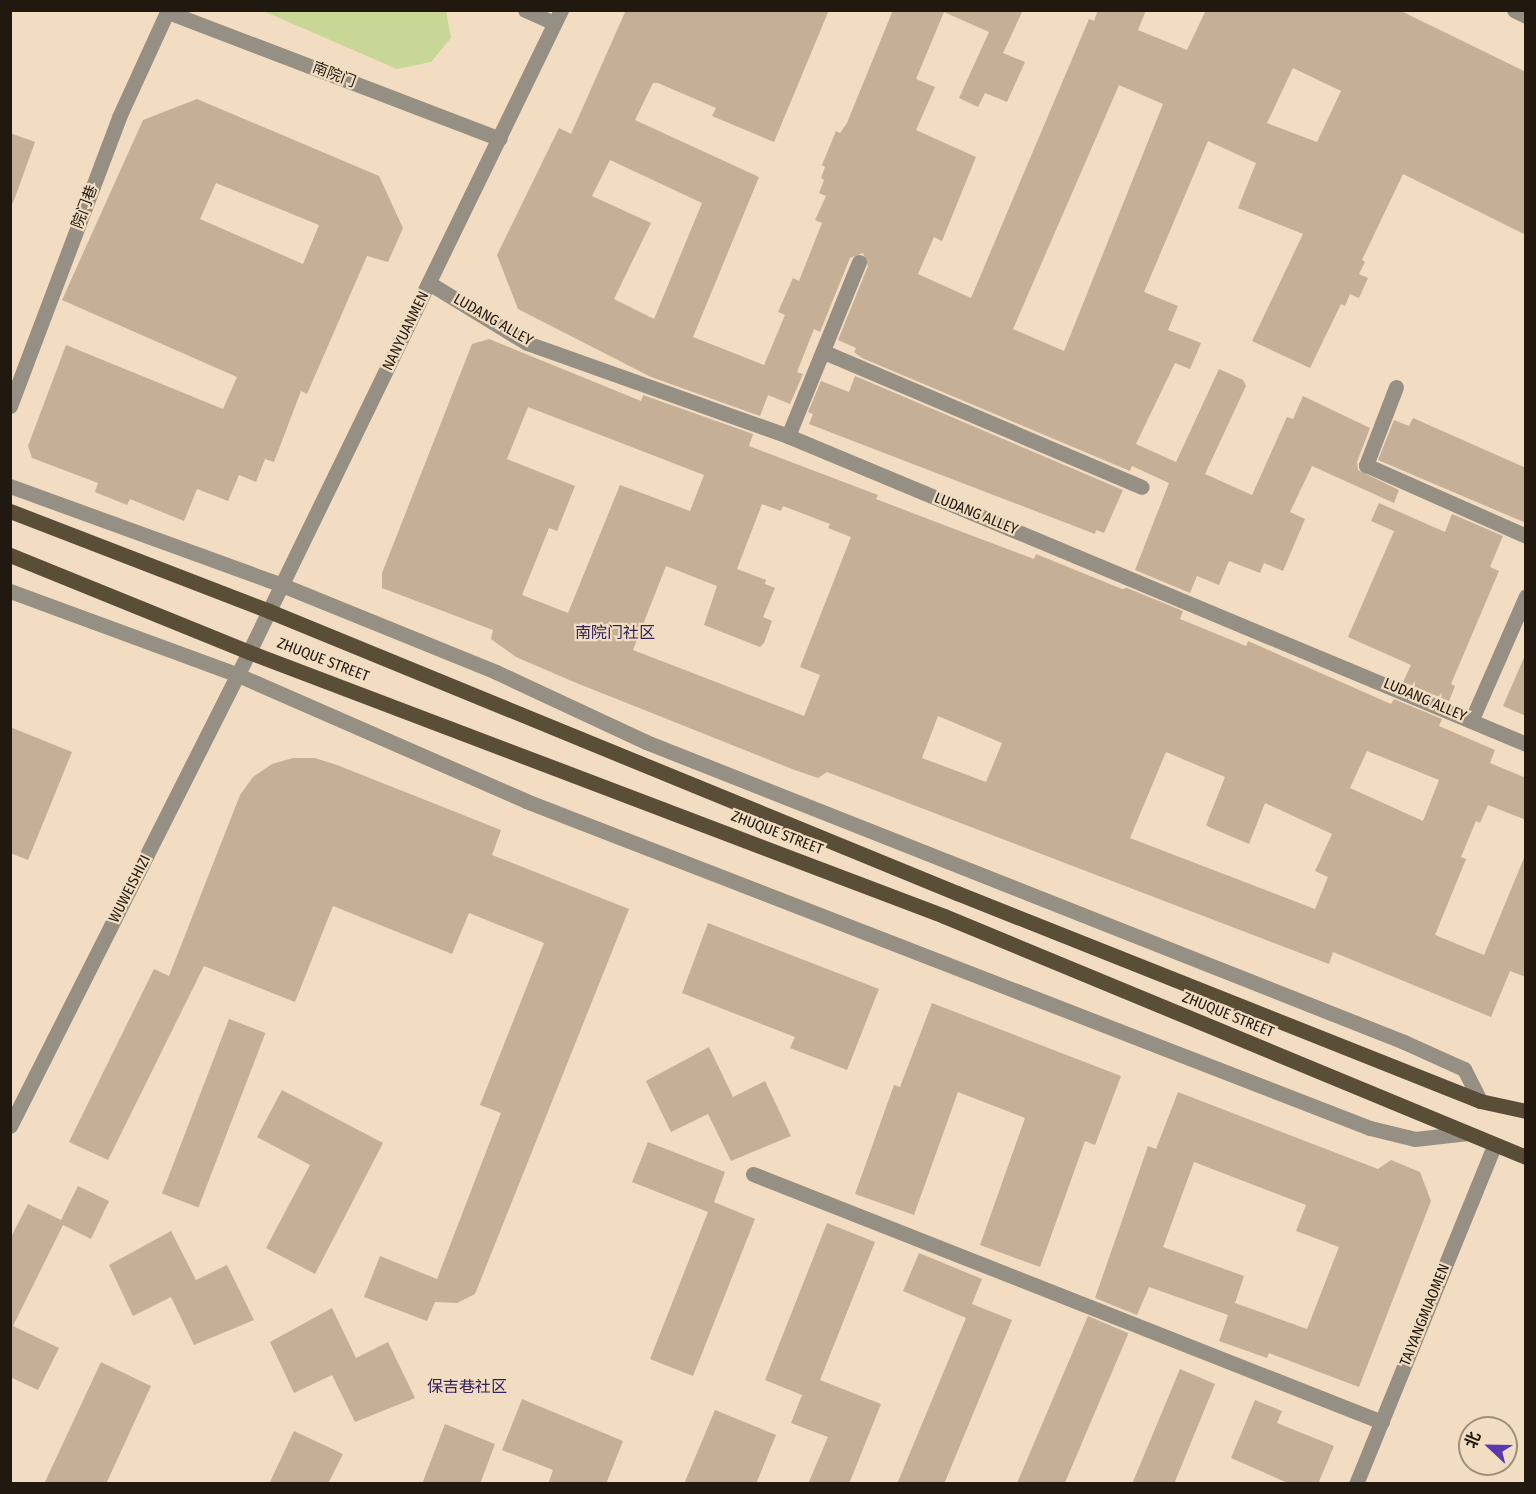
<!DOCTYPE html>
<html>
<head>
<meta charset="utf-8">
<style>
  body { margin:0 }
  #map { position:relative; width:1536px; height:1494px; overflow:hidden; background:#f2ddc2; font-family:"Fira Sans Condensed","Noto Sans SC",sans-serif }
  div>[style] { position:absolute }
  .green>* { inset:0; background:#c8d795 }
  .building>* { inset:0; background:#c5af97; transform-origin:0 0 }
  .minor>* { height:15px; margin:-7.5px; padding:0 7.5px; transform-origin:7.5px; border-radius:7.5px; background:#968f83 }
  .major>* { height:15px; margin:-7.5px; padding:0 7.5px; transform-origin:7.5px; border-radius:7.5px; background:#5a4e39 }
  span { translate:-50% -50%; white-space:nowrap; text-align:center; line-height:1.15; -webkit-text-stroke:4.5px #f2ddc2; paint-order:stroke }
  .street-label { font-size:15px; color:#21190f }
  .neighbourhood-label { font-size:16px; color:#30225c }
  .frame { position:absolute; inset:0; border:12px solid #21190f; pointer-events:none }
  .north { position:absolute; left:1458px; top:1416px; width:60px; height:60px; box-sizing:border-box; background:#f2ddc2; border:2px solid #9e8f7a; border-radius:50%; rotate:292deg; font-size:16px; font-weight:700; line-height:24px; text-align:center; color:#21190f }
  .north::after { content:''; display:block; margin:auto; width:21px; height:27px; background:#5a38b0; clip-path:polygon(50% 0,100% 100%,50% 72%,0 100%) }
</style>
</head>
<body>
<div id="map">
  <div class="green">
    <i style="clip-path:polygon(263px 11px,446px 11px,451px 38px,431px 62px,397px 69px)"></i>
  </div>
  <div class="building">
    <i style="clip-path:polygon(evenodd,626px 10px,829px 10px,774px 142px,712px 116px,716px 108px,658px 83px,653px 83px,635px 120px,759px 177px,693px 337px,764px 365px,785px 315px,778px 312px,793px 278px,799px 281px,822px 223px,815px 220px,826px 196px,819px 193px,824px 180px,821px 178px,825px 167px,822px 165px,836px 131px,840px 133px,847px 123px,893px 10px,1023px 10px,1003px 53px,1025px 62px,1007px 102px,985px 93px,978px 107px,959px 98px,989px 32px,944px 12px,916px 79px,935px 87px,916px 130px,976px 157px,942px 241px,934px 237px,918px 274px,971px 298px,1089px 19px,1094px 21px,1098px 10px,1146px 10px,1138px 30px,1187px 50px,1206px 10px,1399px 10px,1526px 72px,1526px 235px,1403px 174px,1362px 260px,1365px 262px,1359px 274px,1368px 278px,1359px 298px,1350px 294px,1345px 306px,1341px 304px,1310px 368px,1252px 341px,1303px 234px,1238px 208px,1256px 163px,1208px 141px,1144px 292px,1178px 306px,1168px 330px,1201px 343px,1190px 369px,1175px 363px,1136px 444px,1176px 462px,1219px 369px,1243px 380px,1246px 386px,1205px 474px,1252px 495px,1287px 417px,1293px 419px,1303px 396px,1370px 428px,1357px 462px,1358px 470px,1399px 490px,1394px 503px,1312px 466px,1290px 512px,1305px 519px,1283px 571px,1264px 563px,1260px 573px,1229px 561px,1219px 585px,1197px 576px,1190px 593px,1135px 570px,1169px 483px,1132px 466px,1130px 471px,862px 358px,854px 352px,856px 348px,838px 340px,868px 266px,863px 253px,850px 258px,820px 332px,814px 329px,797px 372px,803px 374px,790px 404px,768px 395px,760px 416px,651px 377px,518px 309px,497px 255px,559px 128px,571px 134px,626px 10px,1293px 68px,1341px 91px,1317px 142px,1267px 123px,1293px 68px,626px 10px,1119px 85px,1163px 104px,1064px 351px,1013px 329px,1119px 85px,626px 10px,610px 160px,702px 203px,654px 319px,614px 299px,651px 223px,592px 196px,610px 160px)"></i>
    <i style="clip-path:polygon(evenodd,197px 99px,379px 176px,403px 228px,388px 262px,367px 256px,307px 394px,301px 391px,274px 462px,265px 459px,256px 482px,239px 475px,228px 501px,197px 489px,184px 521px,130px 499px,127px 505px,95px 492px,98px 483px,32px 458px,28px 446px,66px 345px,223px 409px,237px 377px,62px 300px,143px 120px,197px 99px,216px 183px,319px 225px,303px 264px,200px 219px,216px 183px)"></i>
    <i style="clip-path:polygon(10px 133px,35px 142px,13px 203px,10px 202px)"></i>
    <i style="clip-path:polygon(evenodd,489px 339px,641px 401px,643px 395px,753px 434px,749px 446px,878px 495px,876px 499px,936px 522px,1034px 559px,1036px 554px,1122px 589px,1127px 588px,1183px 611px,1180px 619px,1246px 646px,1248px 641px,1391px 704px,1394px 699px,1442px 719px,1439px 726px,1495px 750px,1490px 763px,1526px 778px,1526px 820px,1488px 805px,1480px 823px,1476px 821px,1461px 857px,1466px 859px,1435px 935px,1484px 955px,1526px 853px,1526px 977px,1510px 971px,1491px 1017px,1333px 952px,1329px 964px,827px 772px,818px 778px,792px 769px,574px 682px,516px 657px,491px 639px,493px 630px,382px 588px,382px 573px,472px 344px,489px 339px,528px 407px,704px 475px,690px 511px,620px 485px,568px 613px,522px 595px,549px 528px,557px 531px,575px 486px,507px 459px,528px 407px,489px 339px,762px 504px,781px 511px,783px 506px,830px 524px,828px 528px,851px 537px,800px 667px,820px 675px,804px 716px,633px 650px,666px 566px,717px 586px,704px 625px,760px 647px,764px 643px,772px 621px,763px 617px,775px 588px,765px 584px,766px 580px,737px 569px,762px 504px,489px 339px,938px 716px,1002px 743px,986px 782px,922px 758px,938px 716px,489px 339px,1367px 751px,1439px 780px,1423px 821px,1350px 788px,1367px 751px,489px 339px,1166px 752px,1225px 777px,1206px 825px,1209px 827px,1249px 844px,1265px 803px,1332px 834px,1315px 871px,1328px 877px,1315px 909px,1130px 838px,1166px 752px)"></i>
    <i style="clip-path:polygon(855px 376px,1123px 490px,1104px 533px,1096px 530px,1095px 534px,809px 424px,813px 414px,808px 412px,821px 381px,849px 392px)"></i>
    <i style="clip-path:polygon(1413px 418px,1526px 468px,1526px 523px,1378px 460px,1394px 420px,1409px 426px)"></i>
    <i style="clip-path:polygon(1379px 503px,1445px 532px,1452px 514px,1503px 536px,1490px 567px,1499px 571px,1451px 684px,1455px 686px,1449px 701px,1403px 682px,1411px 665px,1348px 637px,1394px 531px,1371px 521px)"></i>
    <i style="clip-path:polygon(1526px 653px,1526px 716px,1503px 706px)"></i>
    <i style="clip-path:polygon(10px 727px,72px 752px,28px 860px,10px 853px)"></i>
    <i style="clip-path:polygon(293px 758px,315px 758px,337px 765px,501px 830px,492px 855px,629px 909px,475px 1294px,457px 1303px,435px 1302px,427px 1321px,364px 1297px,380px 1256px,437px 1279px,501px 1113px,480px 1105px,544px 943px,469px 913px,452px 954px,333px 906px,295px 1002px,204px 966px,108px 1160px,69px 1142px,154px 969px,169px 976px,240px 795px,253px 777px,272px 764px)"></i>
    <i style="clip-path:polygon(708px 923px,879px 989px,847px 1070px,790px 1048px,795px 1037px,682px 993px)"></i>
    <i style="clip-path:polygon(932px 1003px,1121px 1076px,1095px 1145px,1085px 1141px,1040px 1267px,980px 1245px,1025px 1118px,958px 1092px,914px 1215px,855px 1194px,894px 1085px,900px 1087px)"></i>
    <i style="left:229px;top:1019px;width:39px;height:187px;rotate:21deg"></i>
    <i style="clip-path:polygon(709px 1047px,733px 1097px,765px 1081px,791px 1136px,731px 1161px,708px 1114px,671px 1132px,646px 1081px)"></i>
    <i style="clip-path:polygon(282px 1090px,383px 1143px,315px 1274px,266px 1248px,310px 1165px,257px 1137px)"></i>
    <i style="clip-path:polygon(evenodd,1178px 1092px,1378px 1169px,1391px 1160px,1420px 1172px,1431px 1201px,1359px 1387px,1269px 1353px,1267px 1358px,1219px 1341px,1228px 1315px,1149px 1287px,1137px 1315px,1095px 1298px,1148px 1146px,1156px 1149px,1178px 1092px,1194px 1162px,1306px 1205px,1296px 1231px,1339px 1247px,1307px 1329px,1235px 1303px,1244px 1276px,1163px 1247px,1194px 1162px)"></i>
    <i style="clip-path:polygon(648px 1142px,725px 1172px,714px 1202px,755px 1219px,693px 1376px,650px 1359px,708px 1212px,632px 1182px)"></i>
    <i style="clip-path:polygon(78px 1186px,109px 1201px,91px 1239px,63px 1225px,13px 1326px,59px 1348px,38px 1390px,10px 1377px,10px 1239px,28px 1204px,61px 1220px)"></i>
    <i style="clip-path:polygon(827px 1223px,875px 1242px,820px 1380px,881px 1404px,849px 1484px,808px 1484px,828px 1437px,791px 1423px,802px 1395px,765px 1380px)"></i>
    <i style="clip-path:polygon(171px 1231px,196px 1280px,227px 1265px,254px 1320px,194px 1345px,171px 1297px,133px 1316px,109px 1265px)"></i>
    <i style="clip-path:polygon(919px 1253px,982px 1279px,972px 1304px,1012px 1320px,944px 1484px,897px 1484px,966px 1318px,903px 1291px)"></i>
    <i style="clip-path:polygon(332px 1308px,356px 1358px,388px 1342px,415px 1398px,355px 1422px,332px 1375px,294px 1393px,270px 1342px)"></i>
    <i style="left:1088px;top:1316px;width:44px;height:182px;rotate:23deg"></i>
    <i style="clip-path:polygon(101px 1362px,151px 1386px,106px 1484px,44px 1484px)"></i>
    <i style="clip-path:polygon(1180px 1369px,1215px 1384px,1174px 1484px,1132px 1484px)"></i>
    <i style="clip-path:polygon(522px 1399px,623px 1441px,606px 1484px,548px 1484px,553px 1470px,502px 1450px)"></i>
    <i style="clip-path:polygon(1255px 1400px,1282px 1411px,1277px 1423px,1334px 1446px,1318px 1484px,1290px 1484px,1231px 1458px)"></i>
    <i style="clip-path:polygon(715px 1410px,776px 1435px,756px 1484px,684px 1484px)"></i>
    <i style="clip-path:polygon(445px 1424px,495px 1444px,480px 1484px,422px 1484px)"></i>
    <i style="clip-path:polygon(294px 1431px,343px 1454px,328px 1484px,269px 1484px)"></i>
  </div>
  <div class="minor">
    <i style="left:525px;top:10px;width:32px;rotate:24deg"></i>
    <i style="left:1514px;top:10px;width:13px;rotate:27deg"></i>
    <i style="left:168px;top:12px;width:355px;rotate:20.9deg"></i>
    <i style="left:429px;top:283px;width:115px;rotate:31.5deg"></i>
    <i style="left:527px;top:343px;width:277px;rotate:19.6deg"></i>
    <i style="left:788px;top:436px;width:800px;rotate:22.65deg"></i>
    <i style="left:824px;top:352px;width:345px;rotate:23deg"></i>
    <i style="left:1396px;top:387px;width:84px;rotate:111deg"></i>
    <i style="left:1366px;top:465px;width:175px;rotate:23.9deg"></i>
    <i style="left:10px;top:406px;width:309px;rotate:-69.3deg"></i>
    <i style="left:119px;top:117px;width:118px;rotate:-65.4deg"></i>
    <i style="left:788px;top:436px;width:188px;rotate:-67.8deg"></i>
    <i style="left:10px;top:486px;width:289px;rotate:20deg"></i>
    <i style="left:282px;top:585px;width:231px;rotate:22.1deg"></i>
    <i style="left:496px;top:672px;width:166px;rotate:25deg"></i>
    <i style="left:646px;top:742px;width:815px;rotate:21.59deg"></i>
    <i style="left:1404px;top:1042px;width:66px;rotate:24.2deg"></i>
    <i style="left:1464px;top:1069px;width:36px;rotate:63deg"></i>
    <i style="left:10px;top:591px;width:243px;rotate:20.2deg"></i>
    <i style="left:238px;top:675px;width:314px;rotate:23.6deg"></i>
    <i style="left:526px;top:801px;width:905px;rotate:21.18deg"></i>
    <i style="left:1370px;top:1128px;width:46px;rotate:13.7deg"></i>
    <i style="left:1415px;top:1139px;width:53px;rotate:-6.5deg"></i>
    <i style="left:1472px;top:719px;width:134px;rotate:-66.3deg"></i>
    <i style="left:10px;top:1126px;width:531px;rotate:-63.24deg"></i>
    <i style="left:249px;top:652px;width:714px;rotate:-64.08deg"></i>
    <i style="left:753px;top:1174px;width:676px;rotate:21.52deg"></i>
    <i style="left:1356px;top:1484px;width:365px;rotate:-67.8deg"></i>
  </div>
  <div class="major">
    <i style="left:10px;top:511px;width:278px;rotate:21.1deg"></i>
    <i style="left:269px;top:611px;width:744px;rotate:22.29deg"></i>
    <i style="left:957px;top:893px;width:563px;rotate:21.69deg"></i>
    <i style="left:1480px;top:1101px;width:47px;rotate:12.3deg"></i>
    <i style="left:10px;top:555px;width:258px;rotate:22.1deg"></i>
    <i style="left:249px;top:652px;width:743px;rotate:20.8deg"></i>
    <i style="left:944px;top:916px;width:630px;rotate:22.49deg"></i>
  </div>
  <div class="street-label">
    <span style="left:334px;top:75px;rotate:21deg">南院门</span>
    <span style="left:85px;top:207px;rotate:-69deg">院门巷</span>
    <span style="left:493px;top:320px;rotate:30deg">LUDANG ALLEY</span>
    <span style="left:406px;top:331px;rotate:-64deg">NANYUANMEN</span>
    <span style="left:976px;top:514px;rotate:22deg">LUDANG ALLEY</span>
    <span style="left:323px;top:660px;rotate:21deg">ZHUQUE STREET</span>
    <span style="left:1425px;top:700px;rotate:23deg">LUDANG ALLEY</span>
    <span style="left:777px;top:833px;rotate:21deg">ZHUQUE STREET</span>
    <span style="left:130px;top:889px;rotate:-63deg">WUWEISHIZI</span>
    <span style="left:1228px;top:1015px;rotate:22deg">ZHUQUE STREET</span>
    <span style="left:1425px;top:1315px;rotate:-68deg">TAIYANGMIAOMEN</span>
  </div>
  <div class="neighbourhood-label">
    <span style="left:615px;top:633px">南院门社区</span>
    <span style="left:467px;top:1387px">保吉巷社区</span>
  </div>
  <div class="frame"></div>
  <div class="north">北</div>
</div>
</body>
</html>
